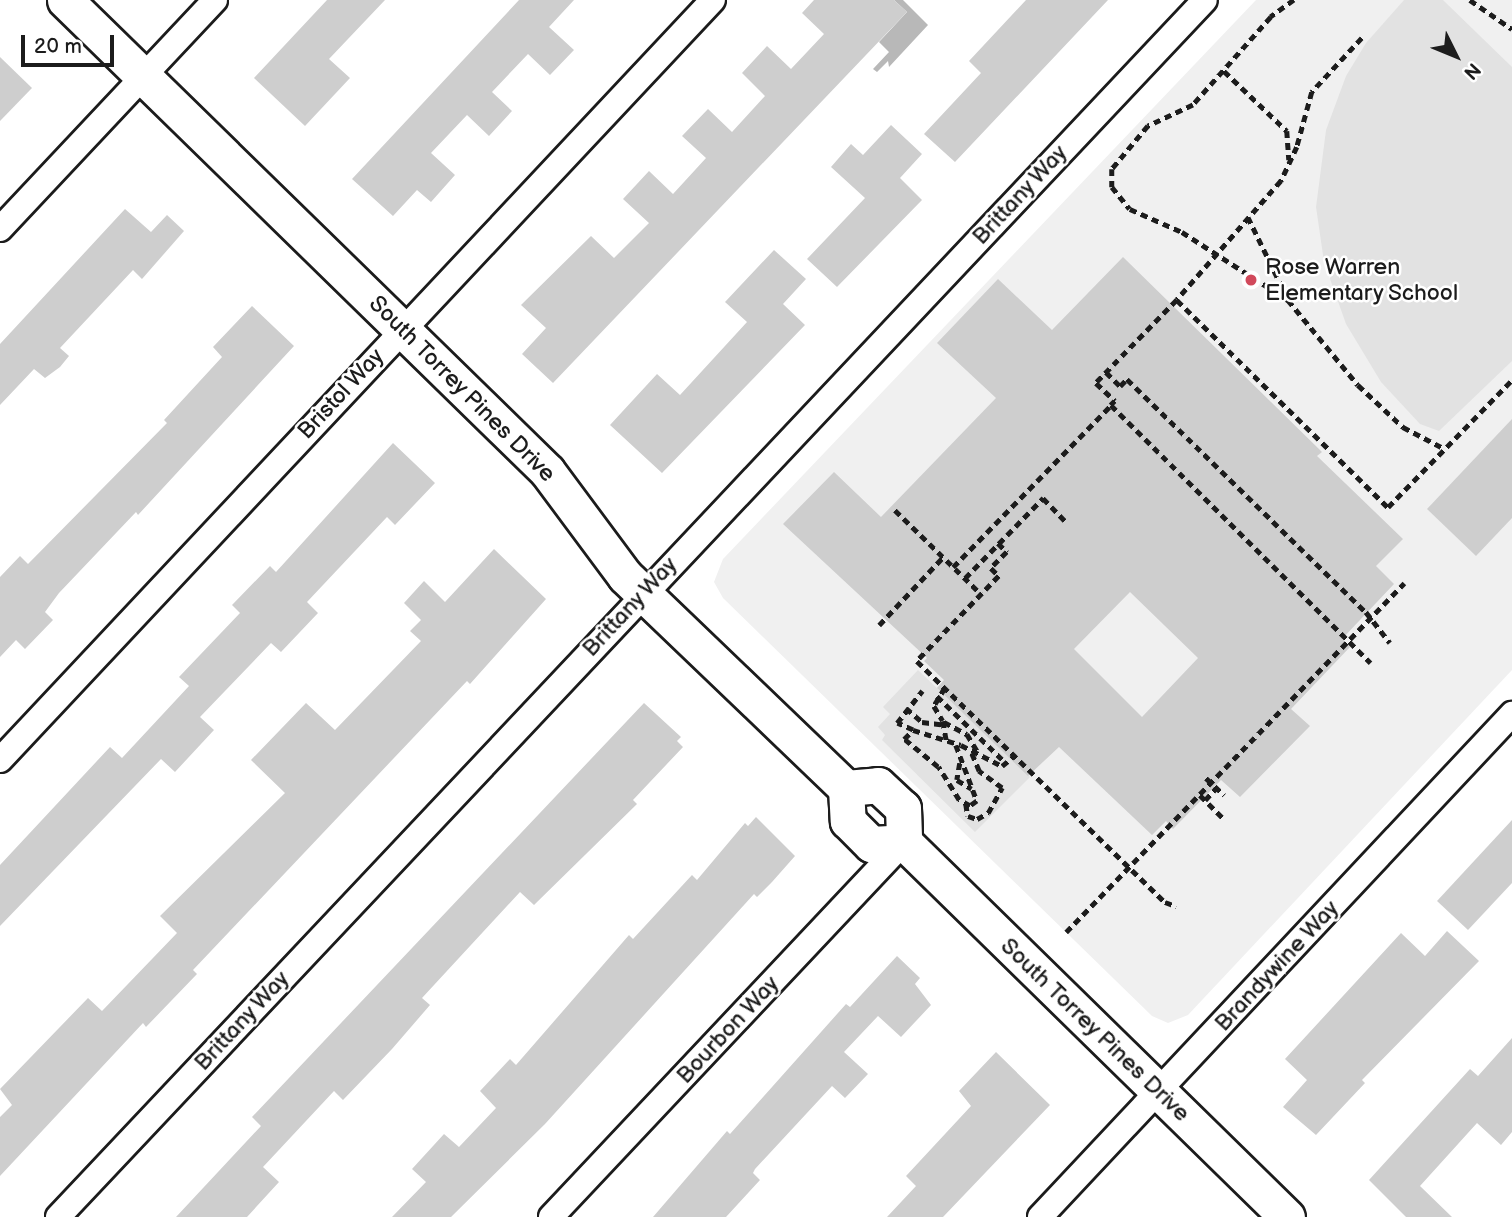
<!DOCTYPE html>
<html>
<head>
<meta charset="utf-8">
<style>
  body { margin:0 }
  #map { position:relative; width:1512px; height:1217px; overflow:hidden; background:#fff; font-family:"Balsamiq Sans",sans-serif }
  div>[style] { position:absolute }
  .built>* { inset:0; background:#f0f0f0 }
  .green>* { inset:0; background:#e2e2e2 }
  .water>* { inset:0; background:#b8b8b8 }
  .building>* { inset:0; background:#cecece }
  .path>* { height:4.5px; margin-top:-2.25px; transform-origin:0; background:repeating-linear-gradient(90deg,#1c1c1c 0 7px,transparent 0 12px) }
  .roads { filter:drop-shadow(2px 0 #1c1c1c) drop-shadow(-2px 0 #1c1c1c) drop-shadow(0 2px #1c1c1c) drop-shadow(0 -2px #1c1c1c) }
  .minor>* { height:24px; margin:-12px; padding:0 12px; transform-origin:12px; border-radius:12px; background:#fff }
  .secondary>* { height:35px; margin:-17.5px; padding:0 17.5px; transform-origin:17.5px; border-radius:17.5px; background:#fff }
  .dots>* { width:19px; height:19px; translate:-50% -50%; box-sizing:border-box; border:4px solid #fff; border-radius:50% }
  span { translate:-50% -50%; white-space:nowrap; text-align:center; line-height:1.15; -webkit-text-stroke:5px #fff; paint-order:stroke }
  .street-label { font-size:23px; color:#1c1c1c }
  .poi-label { font-size:23px; color:#1c1c1c }
  .left { translate:0 -50%; text-align:left }
  .north { position:absolute; left:1421px; top:21px; width:70px; height:70px; -webkit-text-stroke:5px #fff; paint-order:stroke; rotate:133deg; font-size:19px; font-weight:700; line-height:28px; text-align:center; color:#1c1c1c }
  .north::after { content:''; display:block; margin:auto; width:24px; height:32px; background:#1c1c1c; clip-path:polygon(50% 0,100% 100%,50% 72%,0 100%) }
  .scale { position:absolute; left:21px; top:35px; width:93px; height:32px; box-sizing:border-box; border:4px solid #1c1c1c; border-top:0; padding-left:9px; font-size:21px; line-height:24px; white-space:nowrap; color:#1c1c1c; -webkit-text-stroke:5px #fff; paint-order:stroke }
</style>
</head>
<body>
<div id="map">
  <div class="built">
    <i style="clip-path:polygon(1256px 0,1512px 0,1512px 670px,1188px 1015px,1168px 1023px,1152px 1016px,723px 598px,714px 582px,723px 559px)"></i>
  </div>
  <div class="green">
    <i style="clip-path:polygon(1404px 0,1443px 0,1512px 67px,1512px 361px,1439px 431px,1420px 424px,1381px 382px,1346px 324px,1324px 262px,1316px 207px,1326px 130px,1346px 76px,1366px 43px)"></i>
    <i style="clip-path:polygon(918px 670px,1030px 777px,975px 832px,882px 740px,885px 735px,878px 727px,890px 714px,883px 707px)"></i>
  </div>
  <div class="water">
    <i style="clip-path:polygon(894px 0,903px 0,928px 25px,889px 67px,888px 61px,877px 72px,873px 69px,889px 52px,879px 42px,907px 12px)"></i>
  </div>
  <div class="building">
    <i style="clip-path:polygon(327px 0,385px 0,329px 59px,350px 78px,305px 126px,254px 78px)"></i>
    <i style="clip-path:polygon(519px 0,574px 0,549px 27px,574px 50px,550px 75px,528px 54px,492px 92px,512px 111px,489px 136px,467px 115px,431px 153px,455px 175px,431px 202px,417px 190px,393px 216px,352px 179px)"></i>
    <i style="clip-path:polygon(814px 0,894px 0,907px 12px,553px 383px,522px 354px,546px 328px,521px 305px,591px 236px,614px 258px,649px 223px,623px 199px,649px 171px,673px 194px,706px 158px,682px 136px,708px 109px,732px 132px,765px 96px,742px 73px,767px 46px,791px 69px,824px 34px,802px 13px)"></i>
    <i style="clip-path:polygon(1026px 0,1108px 0,955px 162px,924px 134px,981px 73px,969px 61px)"></i>
    <i style="clip-path:polygon(0 57px,32px 88px,0 121px)"></i>
    <i style="clip-path:polygon(891px 125px,922px 154px,900px 178px,922px 200px,837px 287px,807px 259px,865px 198px,831px 167px,851px 144px,863px 155px)"></i>
    <i style="clip-path:polygon(125px 209px,151px 232px,167px 215px,184px 231px,142px 279px,133px 270px,60px 348px,69px 356px,60px 367px,45px 378px,34px 369px,0 405px,0 344px)"></i>
    <i style="clip-path:polygon(774px 250px,806px 279px,783px 304px,805px 325px,662px 473px,610px 425px,657px 374px,680px 395px,747px 322px,725px 302px)"></i>
    <i style="clip-path:polygon(evenodd,1123px 257px,1322px 452px,1317px 456px,1403px 539px,1376px 566px,1394px 584px,1342px 639px,1350px 647px,1291px 709px,1310px 726px,1240px 797px,1221px 780px,1173px 829px,1166px 821px,1152px 835px,1059px 747px,1028px 776px,937px 688px,944px 680px,924px 661px,927px 658px,783px 524px,834px 472px,881px 517px,996px 398px,937px 343px,998px 279px,1052px 330px,1123px 257px,1130px 592px,1198px 658px,1142px 717px,1074px 649px,1130px 592px)"></i>
    <i style="clip-path:polygon(252px 306px,294px 346px,138px 515px,136px 512px,59px 593px,45px 612px,53px 620px,25px 649px,16px 640px,0 657px,0 577px,20px 556px,28px 564px,167px 423px,164px 420px,222px 357px,213px 347px)"></i>
    <i style="clip-path:polygon(1512px 419px,1512px 518px,1476px 556px,1427px 509px)"></i>
    <i style="clip-path:polygon(393px 443px,435px 483px,395px 525px,387px 517px,307px 602px,318px 613px,281px 652px,271px 643px,200px 717px,214px 730px,175px 772px,161px 759px,0 926px,0 865px,110px 747px,122px 758px,189px 686px,179px 677px,240px 613px,232px 605px,270px 566px,276px 572px)"></i>
    <i style="clip-path:polygon(494px 549px,546px 599px,470px 684px,467px 681px,193px 970px,197px 974px,146px 1027px,143px 1023px,0 1176px,0 1117px,12px 1105px,0 1089px,88px 998px,102px 1011px,177px 933px,160px 916px,285px 793px,251px 760px,306px 703px,335px 730px,421px 641px,410px 631px,421px 620px,404px 603px,424px 581px,445px 602px)"></i>
    <i style="clip-path:polygon(644px 703px,681px 737px,677px 741px,683px 747px,633px 800px,637px 804px,534px 905px,520px 892px,422px 998px,430px 1005px,392px 1049px,343px 1100px,334px 1091px,263px 1167px,279px 1182px,247px 1217px,176px 1217px,261px 1126px,252px 1117px)"></i>
    <i style="clip-path:polygon(756px 817px,795px 856px,772px 882px,757px 897px,754px 894px,545px 1124px,451px 1217px,392px 1217px,426px 1182px,412px 1169px,444px 1134px,459px 1147px,496px 1108px,480px 1091px,510px 1059px,516px 1065px,629px 935px,633px 939px,692px 875px,697px 880px,745px 823px,748px 826px)"></i>
    <i style="clip-path:polygon(1512px 820px,1512px 883px,1468px 930px,1437px 901px)"></i>
    <i style="clip-path:polygon(1447px 931px,1479px 961px,1362px 1080px,1365px 1083px,1316px 1135px,1283px 1107px,1307px 1080px,1285px 1059px,1401px 933px,1425px 956px)"></i>
    <i style="clip-path:polygon(897px 956px,920px 978px,915px 984px,931px 1005px,901px 1037px,878px 1016px,844px 1052px,868px 1074px,845px 1098px,832px 1086px,755px 1169px,753px 1173px,760px 1180px,726px 1217px,653px 1217px,727px 1131px,730px 1134px,846px 1004px,850px 1007px)"></i>
    <i style="clip-path:polygon(1512px 1038px,1512px 1132px,1501px 1145px,1477px 1123px,1420px 1186px,1452px 1217px,1406px 1217px,1369px 1180px,1470px 1069px,1478px 1076px)"></i>
    <i style="clip-path:polygon(996px 1052px,1050px 1105px,943px 1217px,887px 1217px,916px 1186px,906px 1176px,971px 1106px,959px 1091px)"></i>
  </div>
  <div class="path">
    <i style="left:1294px;top:0;width:29px;rotate:144deg"></i>
    <i style="left:1271px;top:17px;width:118px;rotate:131.6deg"></i>
    <i style="left:1193px;top:105px;width:50px;rotate:155deg"></i>
    <i style="left:1148px;top:126px;width:56px;rotate:129.9deg"></i>
    <i style="left:1112px;top:169px;width:18px;rotate:90deg"></i>
    <i style="left:1112px;top:187px;width:28px;rotate:51deg"></i>
    <i style="left:1130px;top:209px;width:57px;rotate:23.9deg"></i>
    <i style="left:1182px;top:232px;width:126px;rotate:32.7deg"></i>
    <i style="left:1288px;top:300px;width:110px;rotate:50.5deg"></i>
    <i style="left:1358px;top:385px;width:62px;rotate:43deg"></i>
    <i style="left:1403px;top:427px;width:47px;rotate:27.6deg"></i>
    <i style="left:1470px;top:0;width:51px;rotate:34.6deg"></i>
    <i style="left:1362px;top:38px;width:74px;rotate:132.8deg"></i>
    <i style="left:1312px;top:92px;width:57px;rotate:105.3deg"></i>
    <i style="left:1297px;top:147px;width:38px;rotate:115deg"></i>
    <i style="left:1281px;top:181px;width:158px;rotate:131.2deg"></i>
    <i style="left:1177px;top:300px;width:116px;rotate:134.3deg"></i>
    <i style="left:1096px;top:383px;width:26px;rotate:43deg"></i>
    <i style="left:1115px;top:401px;width:6px;rotate:135deg"></i>
    <i style="left:1111px;top:405px;width:366px;rotate:44.8deg"></i>
    <i style="left:1224px;top:71px;width:87px;rotate:43.6deg"></i>
    <i style="left:1287px;top:131px;width:29px;rotate:86deg"></i>
    <i style="left:1248px;top:217px;width:91px;rotate:64deg"></i>
    <i style="left:1177px;top:300px;width:296px;rotate:44.5deg"></i>
    <i style="left:1388px;top:507px;width:177px;rotate:-45.7deg"></i>
    <i style="left:1106px;top:372px;width:20px;rotate:45deg"></i>
    <i style="left:1120px;top:386px;width:10px;rotate:-45deg"></i>
    <i style="left:1127px;top:379px;width:334px;rotate:44.3deg"></i>
    <i style="left:1366px;top:612px;width:39px;rotate:52deg"></i>
    <i style="left:895px;top:510px;width:120px;rotate:44.3deg"></i>
    <i style="left:998px;top:543px;width:13px;rotate:45deg"></i>
    <i style="left:1007px;top:552px;width:23px;rotate:135deg"></i>
    <i style="left:991px;top:568px;width:11px;rotate:45deg"></i>
    <i style="left:999px;top:576px;width:118px;rotate:134deg"></i>
    <i style="left:917px;top:661px;width:346px;rotate:44.2deg"></i>
    <i style="left:1165px;top:902px;width:12px;rotate:20deg"></i>
    <i style="left:953px;top:567px;width:226px;rotate:-45.7deg"></i>
    <i style="left:965px;top:578px;width:112px;rotate:-45.7deg"></i>
    <i style="left:1043px;top:498px;width:32px;rotate:46deg"></i>
    <i style="left:879px;top:625px;width:93px;rotate:-46.7deg"></i>
    <i style="left:945px;top:688px;width:21px;rotate:121deg"></i>
    <i style="left:934px;top:706px;width:17px;rotate:59deg"></i>
    <i style="left:943px;top:721px;width:23px;rotate:80deg"></i>
    <i style="left:937px;top:696px;width:96px;rotate:44.2deg"></i>
    <i style="left:906px;top:708px;width:21px;rotate:41deg"></i>
    <i style="left:922px;top:722px;width:23px;rotate:7deg"></i>
    <i style="left:944px;top:722px;width:26px;rotate:28deg"></i>
    <i style="left:967px;top:734px;width:23px;rotate:59deg"></i>
    <i style="left:913px;top:730px;width:17px;rotate:-156deg"></i>
    <i style="left:897px;top:723px;width:41px;rotate:-52deg"></i>
    <i style="left:956px;top:745px;width:60px;rotate:69.4deg"></i>
    <i style="left:977px;top:801px;width:9px;rotate:144deg"></i>
    <i style="left:970px;top:806px;width:13px;rotate:-151deg"></i>
    <i style="left:959px;top:800px;width:39px;rotate:-122deg"></i>
    <i style="left:938px;top:767px;width:44px;rotate:-140.5deg"></i>
    <i style="left:904px;top:739px;width:13px;rotate:-45deg"></i>
    <i style="left:913px;top:730px;width:50px;rotate:17.4deg"></i>
    <i style="left:961px;top:745px;width:46px;rotate:27.1deg"></i>
    <i style="left:1002px;top:766px;width:16px;rotate:-40deg"></i>
    <i style="left:960px;top:763px;width:17px;rotate:100deg"></i>
    <i style="left:957px;top:780px;width:17px;rotate:31deg"></i>
    <i style="left:1206px;top:778px;width:25px;rotate:43deg"></i>
    <i style="left:1200px;top:795px;width:34px;rotate:45deg"></i>
    <i style="left:1205px;top:800px;width:16px;rotate:-47deg"></i>
    <i style="left:966px;top:804px;width:12px;rotate:81deg"></i>
    <i style="left:968px;top:816px;width:9px;rotate:18deg"></i>
    <i style="left:977px;top:819px;width:13px;rotate:-29deg"></i>
    <i style="left:988px;top:813px;width:29px;rotate:-61deg"></i>
    <i style="left:1002px;top:788px;width:29px;rotate:-144deg"></i>
    <i style="left:979px;top:771px;width:23px;rotate:-113deg"></i>
    <i style="left:1066px;top:932px;width:486px;rotate:-45.9deg"></i>
  </div>
  <div class="roads">
    <div class="minor">
      <i style="left:0;top:229px;width:314px;rotate:-46.8deg"></i>
      <i style="left:0;top:760px;width:1042px;rotate:-46.83deg"></i>
      <i style="left:58px;top:1217px;width:1672px;rotate:-46.7deg"></i>
      <i style="left:551px;top:1217px;width:515px;rotate:-46.73deg"></i>
      <i style="left:1040px;top:1217px;width:690px;rotate:-46.82deg"></i>
    </div>
    <div class="secondary">
      <i style="left:65px;top:0;width:674px;rotate:44.34deg"></i>
      <i style="left:547px;top:471px;width:131px;rotate:53.4deg"></i>
      <i style="left:625px;top:576px;width:306px;rotate:43.8deg"></i>
      <i style="left:846px;top:788px;width:33px;rotate:87deg"></i>
      <i style="left:848px;top:821px;width:33px;rotate:45deg"></i>
      <i style="left:871px;top:844px;width:33px;rotate:-3deg"></i>
      <i style="left:846px;top:788px;width:32px;rotate:-5deg"></i>
      <i style="left:878px;top:785px;width:34px;rotate:43deg"></i>
      <i style="left:903px;top:808px;width:34px;rotate:88deg"></i>
      <i style="left:904px;top:842px;width:536px;rotate:44.4deg"></i>
    </div>
  </div>
  <div class="dots">
    <i style="left:1251px;top:280px;background:#d1495b"></i>
  </div>
  <div class="street-label">
    <span style="left:1020px;top:195px;rotate:-47deg">Brittany Way</span>
    <span style="left:462px;top:389px;rotate:45deg">South Torrey Pines Drive</span>
    <span style="left:341px;top:394px;rotate:-47deg">Bristol Way</span>
    <span style="left:630px;top:607px;rotate:-47deg">Brittany Way</span>
    <span style="left:1277px;top:966px;rotate:-47deg">Brandywine Way</span>
    <span style="left:242px;top:1021px;rotate:-47deg">Brittany Way</span>
    <span style="left:728px;top:1030px;rotate:-47deg">Bourbon Way</span>
    <span style="left:1095px;top:1030px;rotate:44deg">South Torrey Pines Drive</span>
  </div>
  <div class="poi-label">
    <span class="left" style="left:1265px;top:280px">Rose Warren<br>Elementary School</span>
  </div>
  <div class="north">N</div>
  <div class="scale">20 m</div>
</div>
</body>
</html>
